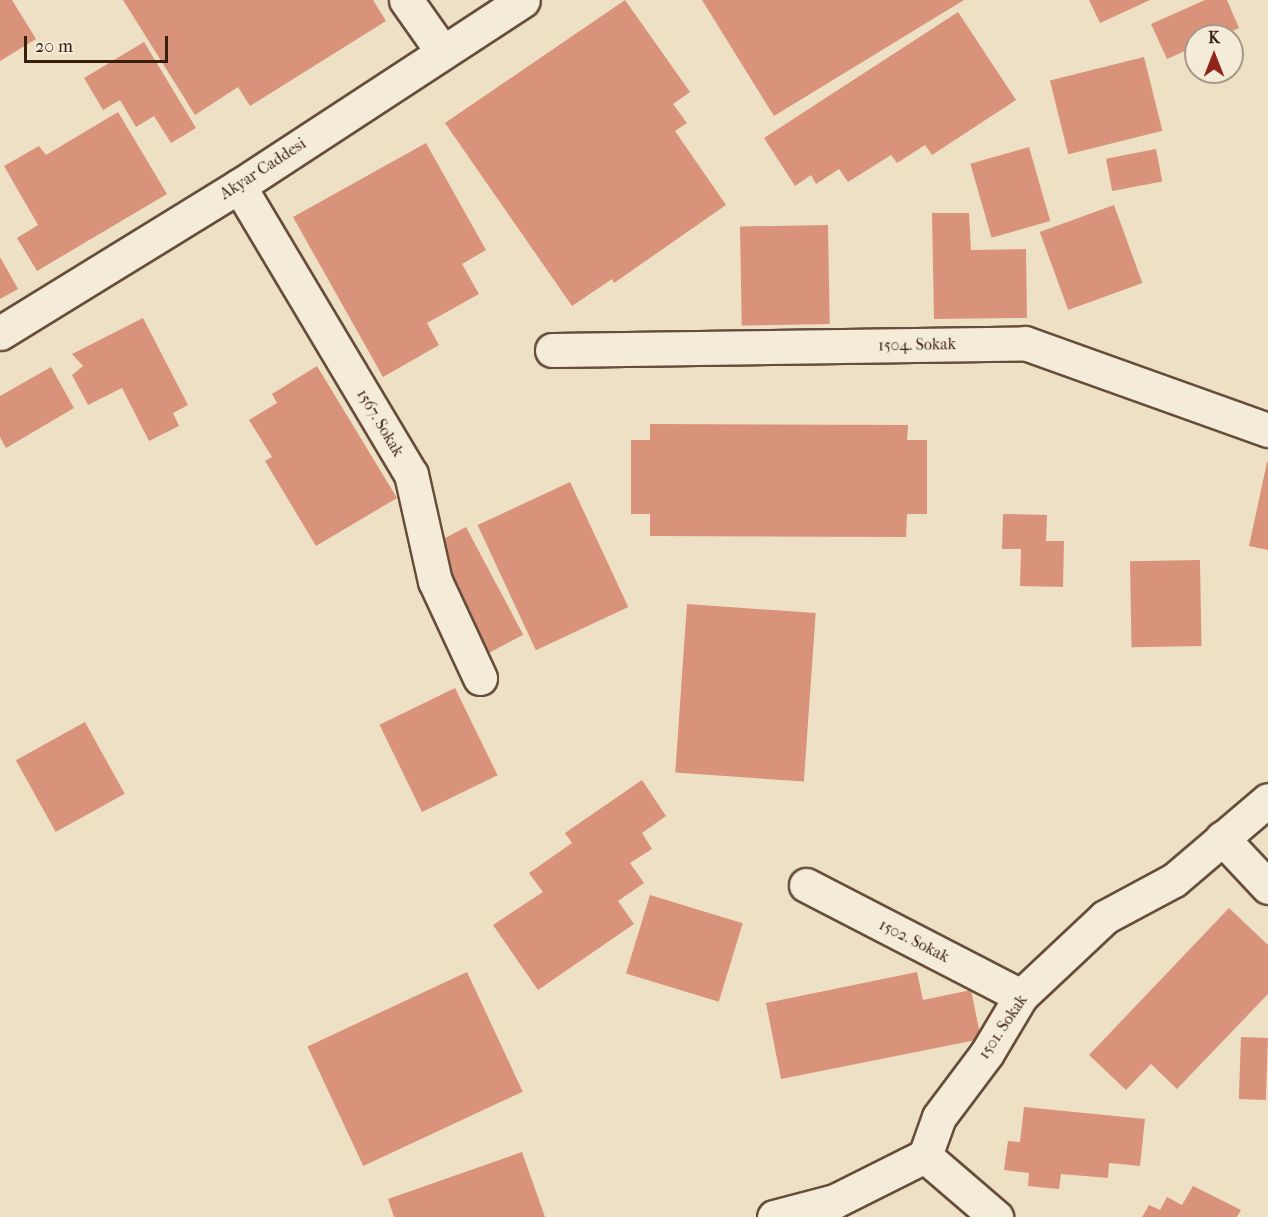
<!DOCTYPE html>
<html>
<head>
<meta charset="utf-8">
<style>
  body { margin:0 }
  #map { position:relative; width:1268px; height:1217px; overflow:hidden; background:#eee0c4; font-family:"IM FELL French Canon",serif }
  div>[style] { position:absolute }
  .building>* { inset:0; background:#d9937b; transform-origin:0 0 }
  .roads { filter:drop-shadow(2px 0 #664e3a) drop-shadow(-2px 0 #664e3a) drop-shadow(0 2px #664e3a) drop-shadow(0 -2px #664e3a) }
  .street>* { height:33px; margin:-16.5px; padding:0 16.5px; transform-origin:16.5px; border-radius:16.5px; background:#f4ebd9 }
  span { translate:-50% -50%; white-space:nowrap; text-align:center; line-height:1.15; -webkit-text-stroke:4.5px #f4ebd9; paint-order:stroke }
  .street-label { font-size:16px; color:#381e0c }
  .north { position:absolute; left:1184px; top:24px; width:60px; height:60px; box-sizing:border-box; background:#f4ebd9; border:2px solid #a99987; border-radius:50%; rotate:0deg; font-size:16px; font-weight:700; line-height:24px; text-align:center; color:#381e0c }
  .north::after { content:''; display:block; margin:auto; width:21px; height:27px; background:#8f2418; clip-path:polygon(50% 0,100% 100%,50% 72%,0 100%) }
  .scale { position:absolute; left:24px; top:36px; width:144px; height:27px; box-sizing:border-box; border:3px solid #381e0c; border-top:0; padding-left:8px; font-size:18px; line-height:21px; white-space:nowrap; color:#381e0c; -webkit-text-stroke:4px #f4ebd9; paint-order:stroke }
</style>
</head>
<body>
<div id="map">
  <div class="building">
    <i style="clip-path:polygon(0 0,12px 0,36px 39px,0 61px)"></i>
    <i style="clip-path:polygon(123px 0,373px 0,386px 21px,250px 106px,238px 87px,195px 115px)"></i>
    <i style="clip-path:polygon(625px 0,690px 92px,673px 104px,687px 123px,675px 131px,726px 205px,614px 283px,612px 279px,572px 306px,445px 123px)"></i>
    <i style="clip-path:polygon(702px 0,964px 0,774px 116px)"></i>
    <i style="clip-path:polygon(1089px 0,1150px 0,1100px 23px)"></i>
    <i style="clip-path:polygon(1205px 0,1227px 0,1239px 28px,1220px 36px,1196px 36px,1196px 46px,1167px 59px,1151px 24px)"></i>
    <i style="clip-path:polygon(958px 12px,1016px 100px,932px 155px,925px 145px,897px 163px,891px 155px,848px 182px,839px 169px,816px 184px,811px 175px,795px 186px,764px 138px)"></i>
    <i style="clip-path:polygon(144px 42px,196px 128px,171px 143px,154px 116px,136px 127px,120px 100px,103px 110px,84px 78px)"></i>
    <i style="left:1144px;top:57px;width:76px;height:97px;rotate:76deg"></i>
    <i style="clip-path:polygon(118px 112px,167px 194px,37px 271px,17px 238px,38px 225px,4px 166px,39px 146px,46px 155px)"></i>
    <i style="clip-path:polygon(426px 143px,486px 250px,462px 264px,479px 294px,427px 323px,439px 345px,383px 377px,293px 217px)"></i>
    <i style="left:1029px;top:147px;width:77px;height:61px;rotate:74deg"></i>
    <i style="left:1156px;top:149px;width:33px;height:51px;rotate:79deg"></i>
    <i style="left:1114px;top:205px;width:83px;height:79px;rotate:70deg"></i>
    <i style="clip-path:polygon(932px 213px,969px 213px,971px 250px,1026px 249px,1027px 318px,934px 319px)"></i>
    <i style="left:828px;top:225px;width:99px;height:88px;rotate:89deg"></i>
    <i style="clip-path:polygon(0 257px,18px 289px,0 299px)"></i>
    <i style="clip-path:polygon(143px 318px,188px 405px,173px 413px,179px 426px,149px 441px,122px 388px,88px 405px,72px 375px,83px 366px,72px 354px)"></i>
    <i style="clip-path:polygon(317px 366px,397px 498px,316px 546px,265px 461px,272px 457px,249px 420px,277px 403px,272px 394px)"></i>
    <i style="clip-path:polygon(51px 367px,74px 408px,6px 448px,0 437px,0 396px)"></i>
    <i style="clip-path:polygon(650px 424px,908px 425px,907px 440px,927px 440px,927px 514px,907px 514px,906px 537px,650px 536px,650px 514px,631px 514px,631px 440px,650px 440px)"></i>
    <i style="clip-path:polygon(1267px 462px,1268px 462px,1268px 550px,1249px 546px)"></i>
    <i style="left:570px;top:482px;width:138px;height:102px;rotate:65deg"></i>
    <i style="clip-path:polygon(1003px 514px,1047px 515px,1046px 541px,1064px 541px,1063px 587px,1020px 586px,1021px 549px,1002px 549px)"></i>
    <i style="left:466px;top:527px;width:122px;height:38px;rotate:62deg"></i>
    <i style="left:1200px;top:560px;width:86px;height:70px;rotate:89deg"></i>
    <i style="left:687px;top:604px;width:129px;height:169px;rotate:4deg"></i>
    <i style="left:455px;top:688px;width:97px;height:84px;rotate:64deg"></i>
    <i style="left:85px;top:722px;width:82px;height:79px;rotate:61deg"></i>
    <i style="clip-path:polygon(642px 780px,666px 816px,642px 833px,652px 849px,630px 863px,644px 883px,618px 901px,634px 924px,538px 990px,493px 925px,543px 892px,529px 873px,572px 843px,565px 833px)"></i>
    <i style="left:650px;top:895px;width:97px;height:82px;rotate:17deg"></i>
    <i style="clip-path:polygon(1229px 908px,1268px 945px,1268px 994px,1177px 1089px,1151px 1064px,1126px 1090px,1089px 1055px)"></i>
    <i style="left:467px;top:972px;width:132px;height:176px;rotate:65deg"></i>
    <i style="clip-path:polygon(917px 972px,923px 1000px,971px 990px,981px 1039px,781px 1079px,766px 1003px)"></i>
    <i style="left:1241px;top:1037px;width:27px;height:62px;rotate:2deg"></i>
    <i style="clip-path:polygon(1024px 1107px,1145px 1119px,1140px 1166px,1109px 1163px,1108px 1178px,1061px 1174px,1059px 1189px,1028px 1186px,1029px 1173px,1004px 1170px,1008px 1141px,1020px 1142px)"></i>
    <i style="clip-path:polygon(522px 1152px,545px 1217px,394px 1217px,388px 1199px)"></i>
    <i style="clip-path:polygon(1193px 1186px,1241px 1210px,1237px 1217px,1142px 1217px,1149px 1205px,1160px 1210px,1167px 1197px,1182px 1205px)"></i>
  </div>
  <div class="roads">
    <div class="street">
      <i style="left:406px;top:0;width:62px;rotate:54.8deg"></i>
      <i style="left:239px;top:186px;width:335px;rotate:59.2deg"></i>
      <i style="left:411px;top:474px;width:110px;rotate:77.4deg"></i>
      <i style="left:435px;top:581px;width:107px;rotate:65.1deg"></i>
      <i style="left:0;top:333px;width:281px;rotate:-31.6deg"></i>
      <i style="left:239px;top:186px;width:339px;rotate:-33.2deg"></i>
      <i style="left:552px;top:350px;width:473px;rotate:-0.8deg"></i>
      <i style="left:1025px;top:343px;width:258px;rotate:19.7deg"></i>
      <i style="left:1222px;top:838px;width:67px;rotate:46.8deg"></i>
      <i style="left:806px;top:885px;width:242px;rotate:27.3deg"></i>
      <i style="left:925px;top:1156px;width:94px;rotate:40.7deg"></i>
      <i style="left:774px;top:1217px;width:63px;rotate:-14.7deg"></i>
      <i style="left:835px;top:1201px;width:101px;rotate:-26.6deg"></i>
      <i style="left:925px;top:1156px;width:41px;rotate:-70.3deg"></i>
      <i style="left:939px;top:1117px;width:80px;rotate:-53.1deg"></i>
      <i style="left:987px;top:1053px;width:66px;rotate:-59.2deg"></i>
      <i style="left:1021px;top:996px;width:115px;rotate:-43.2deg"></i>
      <i style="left:1105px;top:917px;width:78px;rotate:-28.2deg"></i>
      <i style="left:1174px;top:880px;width:123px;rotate:-40.4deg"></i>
    </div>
  </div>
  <div class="street-label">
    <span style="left:263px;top:169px;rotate:-33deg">Akyar Caddesi</span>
    <span style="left:917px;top:345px;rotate:-1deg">1504. Sokak</span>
    <span style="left:380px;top:423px;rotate:59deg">1567. Sokak</span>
    <span style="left:914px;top:941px;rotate:27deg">1502. Sokak</span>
    <span style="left:1003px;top:1027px;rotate:-56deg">1501. Sokak</span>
  </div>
  <div class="north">K</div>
  <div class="scale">20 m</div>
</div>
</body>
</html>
